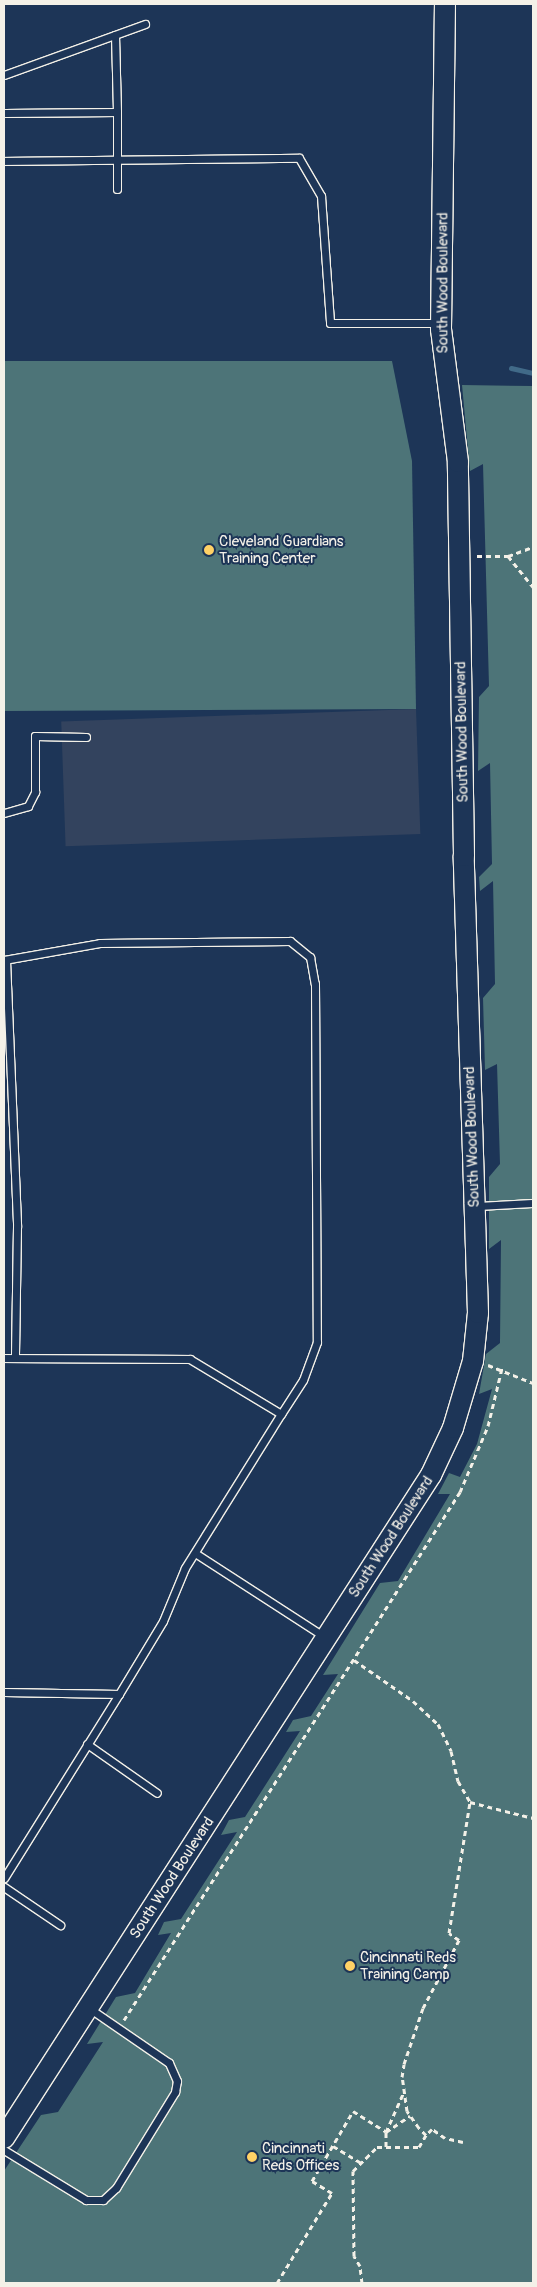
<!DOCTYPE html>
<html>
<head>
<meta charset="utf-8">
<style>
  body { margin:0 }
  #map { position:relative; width:537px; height:2287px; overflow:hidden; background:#1d3557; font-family:Pangolin,sans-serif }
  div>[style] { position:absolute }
  .built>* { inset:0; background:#33435e; transform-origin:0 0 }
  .green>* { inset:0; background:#4d7478 }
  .stream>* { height:5px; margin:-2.5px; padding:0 2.5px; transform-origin:2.5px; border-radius:2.5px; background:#416a88 }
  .path>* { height:3px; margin-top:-1.5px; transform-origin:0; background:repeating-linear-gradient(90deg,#f4f1e8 0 5px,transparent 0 9px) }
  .roads { filter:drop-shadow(1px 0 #f4f1e8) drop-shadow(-1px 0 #f4f1e8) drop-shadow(0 1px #f4f1e8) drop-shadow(0 -1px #f4f1e8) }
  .lane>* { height:7px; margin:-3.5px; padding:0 3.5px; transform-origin:3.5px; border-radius:3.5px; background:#1d3557 }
  .secondary>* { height:20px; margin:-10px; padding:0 10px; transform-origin:10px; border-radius:10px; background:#1d3557 }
  .dots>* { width:14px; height:14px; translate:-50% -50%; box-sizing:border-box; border:2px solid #1d3557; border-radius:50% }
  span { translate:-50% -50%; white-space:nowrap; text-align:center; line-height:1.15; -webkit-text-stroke:4px #1d3557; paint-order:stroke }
  .street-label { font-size:15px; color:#f4f1e8 }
  .poi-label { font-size:15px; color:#f4f1e8 }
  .left { translate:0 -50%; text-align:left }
  .frame { position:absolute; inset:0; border:5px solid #f4f1e8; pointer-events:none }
</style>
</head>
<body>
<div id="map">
  <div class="built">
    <i style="left:416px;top:709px;width:125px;height:355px;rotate:88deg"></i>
  </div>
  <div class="green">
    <i style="clip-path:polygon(4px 361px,392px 361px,412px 461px,416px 709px,4px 711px)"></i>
    <i style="clip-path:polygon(462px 385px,533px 386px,533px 2283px,4px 2283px,4px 2171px,41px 2115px,58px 2112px,103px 2042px,87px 2044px,116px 1997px,135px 1993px,171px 1933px,158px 1935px,164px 1922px,181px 1919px,237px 1832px,221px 1835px,229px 1820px,245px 1817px,300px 1731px,286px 1732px,293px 1720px,311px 1716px,338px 1674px,323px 1675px,380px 1583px,398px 1581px,450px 1494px,438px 1494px,449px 1473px,460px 1477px,477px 1444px,492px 1389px,479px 1394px,486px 1354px,500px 1343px,501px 1240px,489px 1249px,489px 1177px,500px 1164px,497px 1064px,485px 1070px,483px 998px,495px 984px,493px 881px,480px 891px,479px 877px,492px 864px,490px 763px,478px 771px,479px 697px,489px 686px,483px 464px,470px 471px)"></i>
  </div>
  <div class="stream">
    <i style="left:511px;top:368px;width:23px;rotate:13deg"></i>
  </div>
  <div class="path">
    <i style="left:477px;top:556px;width:31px"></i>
    <i style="left:508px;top:556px;width:27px;rotate:-20deg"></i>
    <i style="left:508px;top:556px;width:40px;rotate:51deg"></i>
    <i style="left:488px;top:1365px;width:48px;rotate:21.8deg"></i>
    <i style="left:354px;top:1660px;width:72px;rotate:34.8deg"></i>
    <i style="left:413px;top:1701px;width:34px;rotate:43deg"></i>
    <i style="left:438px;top:1724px;width:30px;rotate:64deg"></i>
    <i style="left:451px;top:1751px;width:31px;rotate:77deg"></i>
    <i style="left:458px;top:1781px;width:24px;rotate:60deg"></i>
    <i style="left:470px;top:1802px;width:65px;rotate:14.3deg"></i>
    <i style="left:124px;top:2020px;width:626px;rotate:-57.53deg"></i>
    <i style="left:460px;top:1492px;width:72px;rotate:-67deg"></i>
    <i style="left:488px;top:1426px;width:60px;rotate:-76.4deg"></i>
    <i style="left:463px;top:2142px;width:18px;rotate:-167deg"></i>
    <i style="left:445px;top:2138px;width:16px;rotate:-145deg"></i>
    <i style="left:432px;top:2129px;width:8px;rotate:135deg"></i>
    <i style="left:426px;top:2135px;width:10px;rotate:-135deg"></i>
    <i style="left:419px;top:2128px;width:21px;rotate:-125deg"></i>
    <i style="left:407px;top:2111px;width:34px;rotate:-98deg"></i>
    <i style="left:402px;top:2077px;width:13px;rotate:-81deg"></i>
    <i style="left:404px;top:2064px;width:59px;rotate:-71.3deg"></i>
    <i style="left:423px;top:2008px;width:77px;rotate:-62.1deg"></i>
    <i style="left:459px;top:1940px;width:12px;rotate:-145deg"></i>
    <i style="left:449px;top:1933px;width:133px;rotate:-80.9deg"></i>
    <i style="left:333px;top:2146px;width:33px;rotate:31deg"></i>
    <i style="left:386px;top:2147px;width:15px;rotate:-90deg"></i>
    <i style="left:386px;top:2132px;width:42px;rotate:-65.9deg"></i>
    <i style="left:277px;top:2283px;width:105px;rotate:-58.6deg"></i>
    <i style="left:332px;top:2193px;width:23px;rotate:-149deg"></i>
    <i style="left:312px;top:2181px;width:81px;rotate:-59.6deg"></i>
    <i style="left:353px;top:2111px;width:39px;rotate:32deg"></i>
    <i style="left:386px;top:2132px;width:29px;rotate:-34deg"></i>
    <i style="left:362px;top:2283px;width:17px;rotate:-97deg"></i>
    <i style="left:360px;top:2266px;width:12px;rotate:-121deg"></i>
    <i style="left:354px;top:2256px;width:85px;rotate:-90.7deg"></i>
    <i style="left:353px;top:2171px;width:34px;rotate:-45deg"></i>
    <i style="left:377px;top:2147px;width:42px"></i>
    <i style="left:419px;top:2147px;width:14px;rotate:-60deg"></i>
  </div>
  <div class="roads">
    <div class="lane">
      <i style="left:115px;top:35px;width:77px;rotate:88.5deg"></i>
      <i style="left:4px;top:75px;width:150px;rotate:-19.9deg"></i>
      <i style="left:4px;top:113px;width:113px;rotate:-0.5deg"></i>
      <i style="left:117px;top:112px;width:77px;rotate:90deg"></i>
      <i style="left:4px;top:161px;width:295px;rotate:-0.6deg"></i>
      <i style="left:299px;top:158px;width:44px;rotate:59.9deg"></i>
      <i style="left:321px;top:196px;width:127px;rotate:85.9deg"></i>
      <i style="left:330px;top:323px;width:110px"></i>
      <i style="left:4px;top:813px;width:25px;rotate:-16deg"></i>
      <i style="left:28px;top:806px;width:16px;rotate:-63deg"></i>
      <i style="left:35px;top:792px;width:56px;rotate:-90deg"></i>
      <i style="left:35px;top:736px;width:51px;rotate:1.1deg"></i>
      <i style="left:4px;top:960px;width:97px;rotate:-10deg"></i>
      <i style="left:100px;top:943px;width:190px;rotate:-0.6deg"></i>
      <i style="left:290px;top:941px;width:26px;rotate:39deg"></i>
      <i style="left:310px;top:957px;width:27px;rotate:80deg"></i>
      <i style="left:315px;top:984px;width:358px;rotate:89.7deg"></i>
      <i style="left:317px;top:1342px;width:40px;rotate:110.2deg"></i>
      <i style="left:303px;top:1380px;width:40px;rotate:122.9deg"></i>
      <i style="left:281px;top:1414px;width:106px;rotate:-148.9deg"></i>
      <i style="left:190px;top:1359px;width:186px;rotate:-179.7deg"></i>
      <i style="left:6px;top:960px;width:267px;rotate:87.6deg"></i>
      <i style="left:17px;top:1227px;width:131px;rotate:90.9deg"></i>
      <i style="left:477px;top:1206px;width:56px;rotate:-3.1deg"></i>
      <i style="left:195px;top:1553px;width:155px;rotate:32.9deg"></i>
      <i style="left:4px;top:1692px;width:115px;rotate:1deg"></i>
      <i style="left:119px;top:1694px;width:217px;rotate:122deg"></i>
      <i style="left:119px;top:1694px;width:85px;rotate:-58.9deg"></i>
      <i style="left:163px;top:1621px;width:57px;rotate:-67.5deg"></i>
      <i style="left:185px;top:1568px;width:181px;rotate:-58.1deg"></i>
      <i style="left:87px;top:1744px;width:85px;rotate:35deg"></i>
      <i style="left:4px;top:1887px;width:68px;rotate:34.2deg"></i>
      <i style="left:4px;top:2150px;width:96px;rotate:31.4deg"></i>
      <i style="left:86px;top:2200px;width:17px"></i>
      <i style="left:103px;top:2200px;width:18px;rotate:-43deg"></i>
      <i style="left:116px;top:2188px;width:113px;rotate:-58.4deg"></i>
      <i style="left:175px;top:2092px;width:11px;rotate:-80deg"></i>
      <i style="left:177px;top:2081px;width:20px;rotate:-114deg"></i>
      <i style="left:169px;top:2063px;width:97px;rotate:-145.5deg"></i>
    </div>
    <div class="secondary">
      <i style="left:4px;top:2138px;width:789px;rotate:-57.22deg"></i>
      <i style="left:431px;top:1475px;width:52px;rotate:-64.9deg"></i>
      <i style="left:453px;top:1428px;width:70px;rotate:-73.4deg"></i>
      <i style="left:473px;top:1361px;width:48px;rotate:-84.1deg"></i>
      <i style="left:478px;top:1313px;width:457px;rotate:-91.8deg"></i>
      <i style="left:464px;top:856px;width:394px;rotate:-90.9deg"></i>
      <i style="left:458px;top:462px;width:134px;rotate:-97.3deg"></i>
      <i style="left:441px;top:329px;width:325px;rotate:-89.3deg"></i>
    </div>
  </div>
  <div class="dots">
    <i style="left:209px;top:550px;background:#ffd166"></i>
    <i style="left:350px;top:1966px;background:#ffd166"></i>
    <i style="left:252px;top:2157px;background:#ffd166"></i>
  </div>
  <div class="street-label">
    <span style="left:443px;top:283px;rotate:-90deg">South Wood Boulevard</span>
    <span style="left:462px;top:732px;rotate:-91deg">South Wood Boulevard</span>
    <span style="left:472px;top:1137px;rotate:-92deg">South Wood Boulevard</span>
    <span style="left:391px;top:1537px;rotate:-57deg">South Wood Boulevard</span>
    <span style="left:172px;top:1878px;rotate:-57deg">South Wood Boulevard</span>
  </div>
  <div class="poi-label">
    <span class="left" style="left:219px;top:550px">Cleveland Guardians<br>Training Center</span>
    <span class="left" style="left:360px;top:1966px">Cincinnati Reds<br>Training Camp</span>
    <span class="left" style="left:262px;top:2157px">Cincinnati<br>Reds Offices</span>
  </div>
  <div class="frame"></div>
</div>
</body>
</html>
